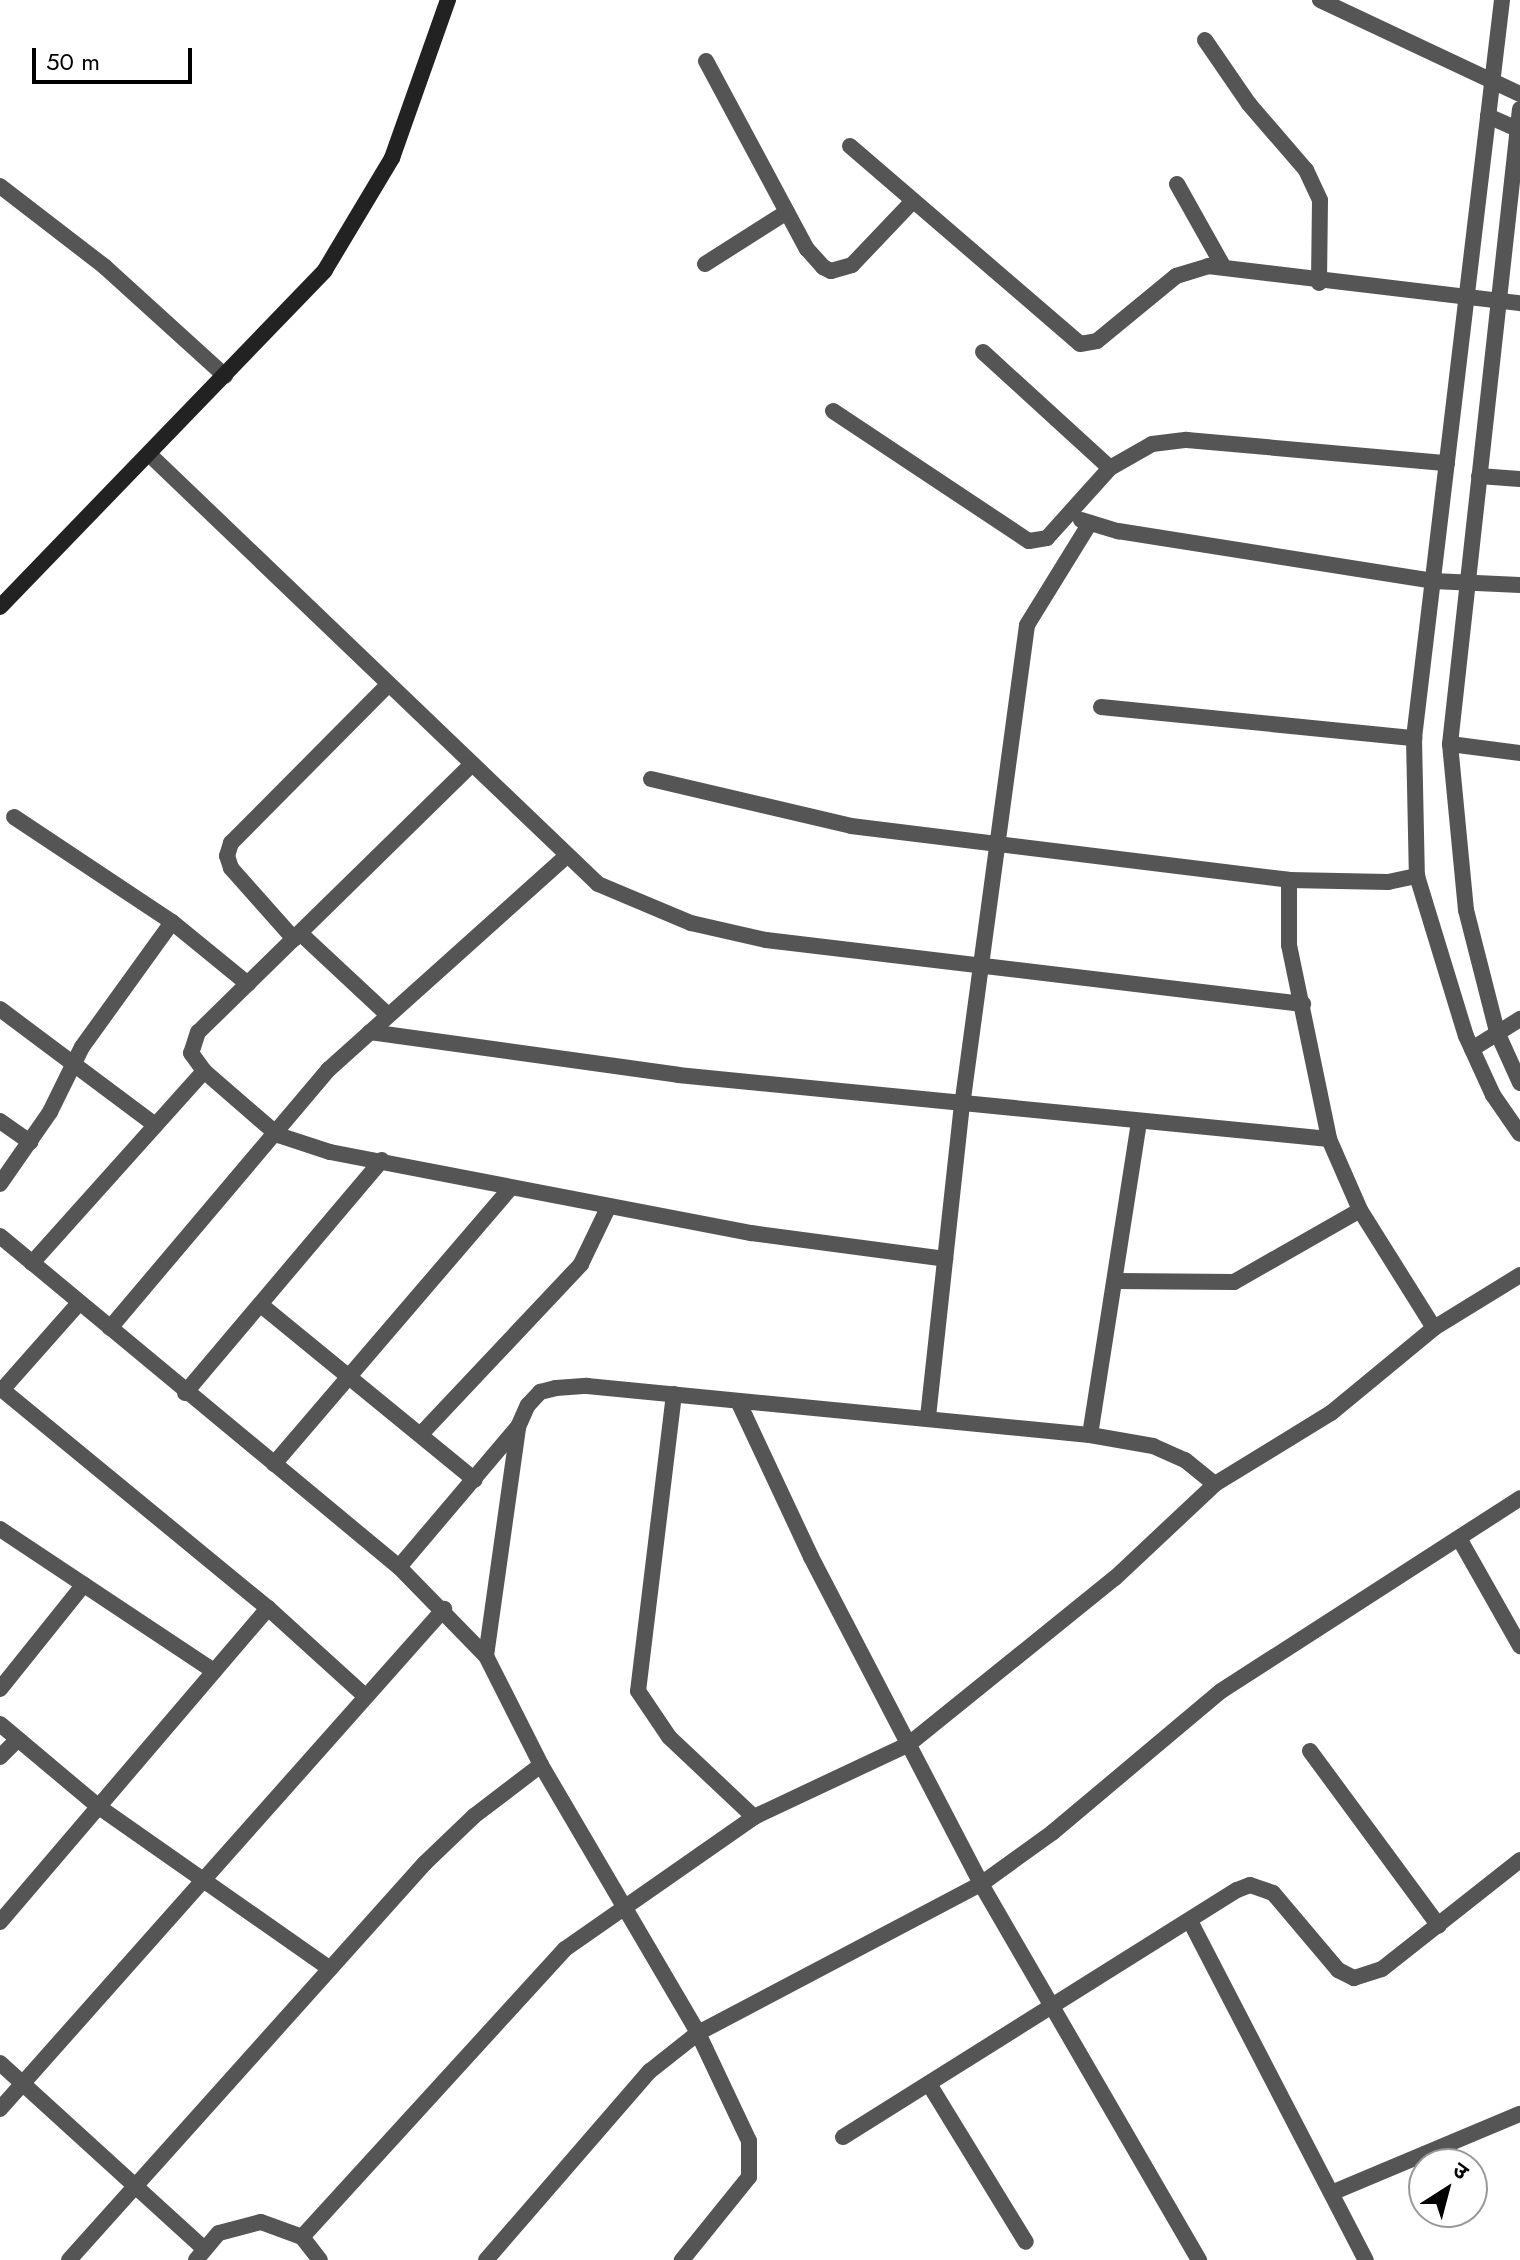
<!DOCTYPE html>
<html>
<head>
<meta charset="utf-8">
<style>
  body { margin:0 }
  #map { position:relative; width:1520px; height:2260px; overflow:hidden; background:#fff; font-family:Jost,"Noto Sans Devanagari",sans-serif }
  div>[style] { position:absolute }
  .minor>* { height:16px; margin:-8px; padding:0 8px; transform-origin:8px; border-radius:8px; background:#555 }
  .tertiary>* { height:16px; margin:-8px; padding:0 8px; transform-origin:8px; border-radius:8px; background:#555 }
  .secondary>* { height:16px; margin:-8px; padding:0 8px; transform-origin:8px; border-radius:8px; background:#222 }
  span { translate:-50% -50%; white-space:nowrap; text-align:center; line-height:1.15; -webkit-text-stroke:6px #fff; paint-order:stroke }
  .north { position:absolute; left:1408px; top:2148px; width:80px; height:80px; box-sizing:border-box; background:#fff; border:2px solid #999; border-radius:50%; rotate:36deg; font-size:22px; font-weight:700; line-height:32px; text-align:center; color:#000 }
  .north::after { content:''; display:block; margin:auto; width:28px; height:36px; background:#000; clip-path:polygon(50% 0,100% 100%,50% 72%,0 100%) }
  .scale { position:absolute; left:32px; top:48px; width:160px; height:36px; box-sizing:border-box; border:4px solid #000; border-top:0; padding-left:10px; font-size:24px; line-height:28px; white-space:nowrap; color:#000; -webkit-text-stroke:6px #fff; paint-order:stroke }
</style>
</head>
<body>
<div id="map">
  <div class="minor">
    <i style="left:1320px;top:0;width:221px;rotate:25.2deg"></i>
    <i style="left:1205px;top:40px;width:78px;rotate:55.5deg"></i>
    <i style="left:1249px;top:104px;width:87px;rotate:49.2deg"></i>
    <i style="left:1306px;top:170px;width:33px;rotate:65deg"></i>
    <i style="left:1320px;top:200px;width:83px;rotate:90.7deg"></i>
    <i style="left:706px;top:61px;width:213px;rotate:61.8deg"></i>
    <i style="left:807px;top:249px;width:24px;rotate:48deg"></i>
    <i style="left:823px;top:267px;width:9px;rotate:27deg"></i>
    <i style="left:831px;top:271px;width:22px;rotate:-16deg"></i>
    <i style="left:852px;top:265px;width:88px;rotate:-46.4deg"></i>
    <i style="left:1488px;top:116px;width:35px;rotate:24deg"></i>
    <i style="left:850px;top:146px;width:303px;rotate:40.7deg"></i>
    <i style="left:1080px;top:344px;width:17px;rotate:-10deg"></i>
    <i style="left:1097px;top:341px;width:102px;rotate:-39.4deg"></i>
    <i style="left:1176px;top:276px;width:34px;rotate:-17deg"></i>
    <i style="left:1208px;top:266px;width:314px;rotate:6.8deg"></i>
    <i style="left:1177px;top:184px;width:94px;rotate:60.7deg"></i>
    <i style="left:0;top:186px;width:133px;rotate:37.6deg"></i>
    <i style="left:105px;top:267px;width:162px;rotate:42.2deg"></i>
    <i style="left:705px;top:264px;width:97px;rotate:-32.4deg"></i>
    <i style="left:983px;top:352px;width:172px;rotate:42.4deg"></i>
    <i style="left:833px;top:411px;width:235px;rotate:33.6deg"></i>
    <i style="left:1029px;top:541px;width:18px;rotate:-9deg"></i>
    <i style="left:1047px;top:538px;width:94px;rotate:-48deg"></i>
    <i style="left:1110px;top:468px;width:48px;rotate:-29.7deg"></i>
    <i style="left:1152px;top:444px;width:35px;rotate:-7deg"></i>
    <i style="left:1187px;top:440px;width:261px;rotate:5.1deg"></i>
    <i style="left:150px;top:455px;width:620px;rotate:43.76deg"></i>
    <i style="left:598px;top:884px;width:101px;rotate:22.8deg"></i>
    <i style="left:691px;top:923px;width:77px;rotate:12.8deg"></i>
    <i style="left:766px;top:940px;width:541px;rotate:6.8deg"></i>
    <i style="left:1479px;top:476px;width:41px;rotate:4.2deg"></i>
    <i style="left:1081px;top:520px;width:39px;rotate:17deg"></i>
    <i style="left:1118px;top:531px;width:319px;rotate:9deg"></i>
    <i style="left:1433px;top:581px;width:87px;rotate:2.6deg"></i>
    <i style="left:1101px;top:707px;width:315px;rotate:5.7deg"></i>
    <i style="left:1450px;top:744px;width:71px;rotate:7.3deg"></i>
    <i style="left:470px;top:766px;width:380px;rotate:135.6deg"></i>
    <i style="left:198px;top:1032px;width:22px;rotate:108deg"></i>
    <i style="left:191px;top:1053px;width:22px;rotate:54deg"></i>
    <i style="left:204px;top:1071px;width:98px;rotate:40.9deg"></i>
    <i style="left:278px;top:1135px;width:55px;rotate:18.1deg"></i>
    <i style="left:330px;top:1152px;width:429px;rotate:10.9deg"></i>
    <i style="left:751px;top:1233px;width:196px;rotate:7.6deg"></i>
    <i style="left:651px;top:779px;width:205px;rotate:13.2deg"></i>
    <i style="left:851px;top:826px;width:441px;rotate:7deg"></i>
    <i style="left:1289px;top:880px;width:99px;rotate:1.2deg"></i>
    <i style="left:1388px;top:882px;width:30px;rotate:-12deg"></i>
    <i style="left:14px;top:817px;width:190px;rotate:33.6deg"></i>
    <i style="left:172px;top:922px;width:98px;rotate:39.2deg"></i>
    <i style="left:1289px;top:880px;width:65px;rotate:90deg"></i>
    <i style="left:1289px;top:945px;width:198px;rotate:78.3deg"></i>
    <i style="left:1329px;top:1139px;width:77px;rotate:66.4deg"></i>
    <i style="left:1360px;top:1210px;width:139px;rotate:57.9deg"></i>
    <i style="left:300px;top:933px;width:120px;rotate:43deg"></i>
    <i style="left:294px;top:939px;width:95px;rotate:-131.6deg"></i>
    <i style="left:231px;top:868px;width:13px;rotate:-108deg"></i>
    <i style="left:227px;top:856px;width:14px;rotate:-73deg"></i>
    <i style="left:231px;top:843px;width:221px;rotate:-45.2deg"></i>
    <i style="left:0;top:1009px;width:194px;rotate:36.8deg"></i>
    <i style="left:370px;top:1032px;width:311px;rotate:7.9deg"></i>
    <i style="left:678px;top:1075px;width:654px;rotate:5.61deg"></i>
    <i style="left:1472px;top:1049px;width:57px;rotate:-32deg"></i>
    <i style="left:0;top:1121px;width:37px;rotate:35deg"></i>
    <i style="left:0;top:1184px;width:88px;rotate:-55.2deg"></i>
    <i style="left:50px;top:1112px;width:72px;rotate:-63.8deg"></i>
    <i style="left:82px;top:1047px;width:154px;rotate:-54.2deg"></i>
    <i style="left:0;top:1236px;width:518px;rotate:39.68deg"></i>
    <i style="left:399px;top:1567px;width:124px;rotate:45.7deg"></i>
    <i style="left:486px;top:1656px;width:122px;rotate:63.2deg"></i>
    <i style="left:541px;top:1765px;width:311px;rotate:59.6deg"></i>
    <i style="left:698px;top:2033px;width:119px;rotate:64.7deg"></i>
    <i style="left:749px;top:2141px;width:36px;rotate:90deg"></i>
    <i style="left:749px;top:2177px;width:107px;rotate:128.9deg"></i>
    <i style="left:32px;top:1263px;width:258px;rotate:-48.1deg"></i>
    <i style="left:1117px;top:1281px;width:117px;rotate:0.5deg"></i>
    <i style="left:1234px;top:1282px;width:145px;rotate:-29.7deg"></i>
    <i style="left:261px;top:1305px;width:276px;rotate:39.3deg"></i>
    <i style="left:110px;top:1328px;width:338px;rotate:-49.8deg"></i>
    <i style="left:328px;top:1070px;width:319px;rotate:-41.9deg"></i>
    <i style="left:0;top:1388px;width:347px;rotate:39.4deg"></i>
    <i style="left:268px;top:1608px;width:130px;rotate:42.2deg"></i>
    <i style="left:2px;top:1390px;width:116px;rotate:-48.5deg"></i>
    <i style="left:185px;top:1393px;width:305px;rotate:-49.8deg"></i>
    <i style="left:674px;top:1394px;width:299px;rotate:96.9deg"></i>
    <i style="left:638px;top:1691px;width:55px;rotate:56deg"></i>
    <i style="left:669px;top:1737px;width:117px;rotate:43.3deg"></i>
    <i style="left:738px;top:1401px;width:172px;rotate:64.9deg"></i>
    <i style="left:811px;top:1557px;width:369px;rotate:62.5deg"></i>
    <i style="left:981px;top:1884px;width:435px;rotate:59.9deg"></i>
    <i style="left:928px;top:1417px;width:313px;rotate:-83.8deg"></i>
    <i style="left:962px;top:1106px;width:485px;rotate:-82.3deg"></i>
    <i style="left:1027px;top:625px;width:120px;rotate:-58.3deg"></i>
    <i style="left:422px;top:1433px;width:232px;rotate:-46.7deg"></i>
    <i style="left:581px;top:1264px;width:62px;rotate:-64.3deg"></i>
    <i style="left:1090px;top:1435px;width:317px;rotate:-81.1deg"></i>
    <i style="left:274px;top:1464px;width:362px;rotate:-49.4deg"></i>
    <i style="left:0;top:1529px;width:257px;rotate:33.6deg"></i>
    <i style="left:1460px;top:1540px;width:122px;rotate:60.5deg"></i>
    <i style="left:399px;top:1567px;width:182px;rotate:-49.7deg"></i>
    <i style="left:486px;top:1656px;width:231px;rotate:-82deg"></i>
    <i style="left:518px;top:1427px;width:24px;rotate:-66deg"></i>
    <i style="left:528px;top:1405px;width:18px;rotate:-47deg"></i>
    <i style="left:540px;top:1392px;width:16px;rotate:-14deg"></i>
    <i style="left:556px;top:1388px;width:31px;rotate:-4deg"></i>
    <i style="left:587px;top:1386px;width:505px;rotate:5.56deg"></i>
    <i style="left:1090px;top:1435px;width:64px;rotate:9.9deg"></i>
    <i style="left:1153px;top:1446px;width:35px;rotate:24deg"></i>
    <i style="left:1185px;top:1460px;width:38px;rotate:39deg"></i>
    <i style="left:0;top:1689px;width:134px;rotate:-51.3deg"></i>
    <i style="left:0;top:1724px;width:129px;rotate:40deg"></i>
    <i style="left:99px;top:1807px;width:282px;rotate:35deg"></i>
    <i style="left:1310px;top:1751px;width:217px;rotate:53.6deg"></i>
    <i style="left:0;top:1757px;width:25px;rotate:-45deg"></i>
    <i style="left:1190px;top:1921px;width:382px;rotate:62.6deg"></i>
    <i style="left:0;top:1922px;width:413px;rotate:-49.5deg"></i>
    <i style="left:0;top:2063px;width:275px;rotate:42.3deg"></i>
    <i style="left:929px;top:2084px;width:185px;rotate:58.5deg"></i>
    <i style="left:0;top:2109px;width:669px;rotate:-48.39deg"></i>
    <i style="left:843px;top:2137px;width:465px;rotate:-32.1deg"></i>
    <i style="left:1237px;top:1890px;width:14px;rotate:-21deg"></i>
    <i style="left:1250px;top:1885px;width:24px;rotate:19deg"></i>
    <i style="left:1273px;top:1893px;width:101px;rotate:49.8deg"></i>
    <i style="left:1338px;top:1970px;width:18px;rotate:27deg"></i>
    <i style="left:1354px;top:1978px;width:29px;rotate:-18deg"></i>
    <i style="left:1382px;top:1969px;width:176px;rotate:-38.3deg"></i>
    <i style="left:1334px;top:2192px;width:202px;rotate:-22.8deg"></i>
    <i style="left:302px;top:2237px;width:390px;rotate:-47.6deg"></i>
    <i style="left:565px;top:1949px;width:231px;rotate:-34.9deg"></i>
    <i style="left:754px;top:1817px;width:171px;rotate:-25.2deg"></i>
    <i style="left:909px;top:1744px;width:265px;rotate:-38.9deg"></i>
    <i style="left:1115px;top:1578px;width:137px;rotate:-43.2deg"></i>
    <i style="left:1215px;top:1484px;width:136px;rotate:-31.5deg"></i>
    <i style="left:1331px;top:1413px;width:134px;rotate:-39.5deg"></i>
    <i style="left:1434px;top:1328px;width:101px;rotate:-31.6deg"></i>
    <i style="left:69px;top:2260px;width:533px;rotate:-48.12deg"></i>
    <i style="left:425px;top:1863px;width:68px;rotate:-43.8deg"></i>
    <i style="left:474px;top:1816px;width:84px;rotate:-37.3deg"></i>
    <i style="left:196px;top:2260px;width:35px;rotate:-50deg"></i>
    <i style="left:219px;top:2233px;width:43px;rotate:-14.7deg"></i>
    <i style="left:261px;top:2222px;width:44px;rotate:20.1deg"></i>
    <i style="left:302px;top:2237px;width:29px;rotate:52deg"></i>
    <i style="left:486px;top:2260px;width:250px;rotate:-49.1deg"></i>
    <i style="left:650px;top:2071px;width:61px;rotate:-38.4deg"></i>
    <i style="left:698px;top:2033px;width:320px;rotate:-27.8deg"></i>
    <i style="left:981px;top:1884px;width:89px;rotate:-35.8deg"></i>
    <i style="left:1053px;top:1832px;width:219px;rotate:-40deg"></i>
    <i style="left:1221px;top:1691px;width:356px;rotate:-32.8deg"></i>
  </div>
  <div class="tertiary">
    <i style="left:1502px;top:0;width:743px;rotate:96.8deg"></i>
    <i style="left:1414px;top:738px;width:138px;rotate:88.8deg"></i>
    <i style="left:1417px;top:876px;width:167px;rotate:73deg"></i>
    <i style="left:1466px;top:1036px;width:65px;rotate:65.4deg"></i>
    <i style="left:1493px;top:1095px;width:47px;rotate:55.3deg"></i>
    <i style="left:1520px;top:109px;width:639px;rotate:96.29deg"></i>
    <i style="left:1450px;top:744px;width:167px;rotate:84.5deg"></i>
    <i style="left:1466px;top:910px;width:126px;rotate:75.7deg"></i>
    <i style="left:1497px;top:1032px;width:56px;rotate:65.7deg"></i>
  </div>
  <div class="secondary">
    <i style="left:0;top:607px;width:468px;rotate:-46deg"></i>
    <i style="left:325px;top:270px;width:131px;rotate:-59.1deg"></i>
    <i style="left:392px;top:158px;width:168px;rotate:-70.5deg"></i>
  </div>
  <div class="north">उ</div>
  <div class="scale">50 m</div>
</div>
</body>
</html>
